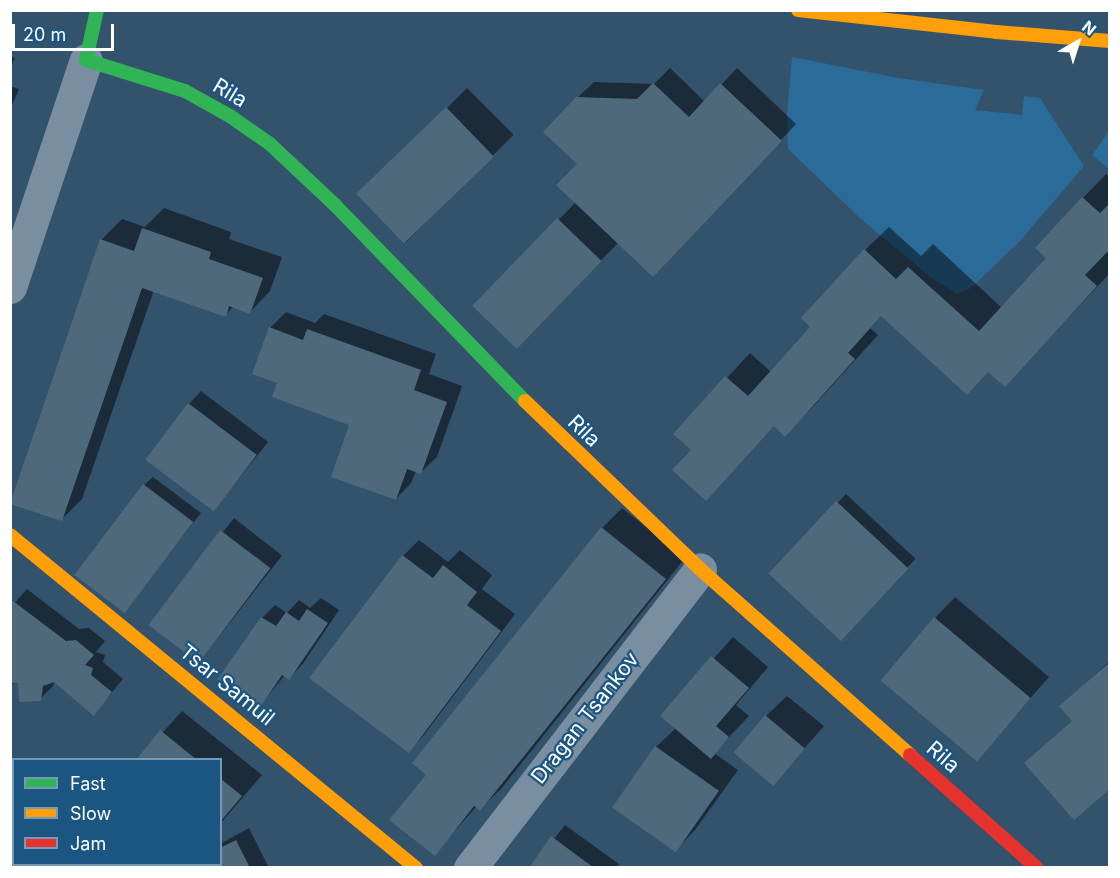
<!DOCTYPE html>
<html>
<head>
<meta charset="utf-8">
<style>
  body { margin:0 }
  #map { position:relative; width:1120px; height:878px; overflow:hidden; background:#33526b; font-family:Inter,sans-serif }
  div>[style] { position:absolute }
  .green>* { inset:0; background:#2b6b99 }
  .shadow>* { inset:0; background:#0007; transform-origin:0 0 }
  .building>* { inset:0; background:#4f697c; transform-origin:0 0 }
  .street>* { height:33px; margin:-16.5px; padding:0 16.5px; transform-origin:16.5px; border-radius:16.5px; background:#798fa1 }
  .fast>* { height:14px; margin:-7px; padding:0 7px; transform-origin:7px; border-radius:7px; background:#30b455 }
  .slow>* { height:14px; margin:-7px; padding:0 7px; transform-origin:7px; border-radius:7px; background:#ff9f0a }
  .jam>* { height:14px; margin:-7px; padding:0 7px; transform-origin:7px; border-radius:7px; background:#e5322d }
  span { translate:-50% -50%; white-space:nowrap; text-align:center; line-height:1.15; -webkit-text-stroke:4.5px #1b5683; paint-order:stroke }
  .street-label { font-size:21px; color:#fff }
  .frame { position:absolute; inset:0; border:12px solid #fff; pointer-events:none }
  .legend { position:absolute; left:12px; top:758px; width:210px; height:108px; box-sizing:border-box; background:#1b5683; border:2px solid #769ab5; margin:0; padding:8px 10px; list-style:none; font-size:18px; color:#fff }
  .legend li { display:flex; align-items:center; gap:12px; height:30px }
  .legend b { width:30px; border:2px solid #769ab5 }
  .north { position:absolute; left:1048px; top:12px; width:60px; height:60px; -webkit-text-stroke:4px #1b5683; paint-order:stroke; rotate:39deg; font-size:16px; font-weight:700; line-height:24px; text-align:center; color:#fff }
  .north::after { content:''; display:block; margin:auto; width:21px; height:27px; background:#fff; clip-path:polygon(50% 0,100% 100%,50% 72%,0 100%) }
  .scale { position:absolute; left:12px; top:24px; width:102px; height:27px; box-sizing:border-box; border:3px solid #fff; border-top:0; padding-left:8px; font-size:18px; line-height:21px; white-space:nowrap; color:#fff; -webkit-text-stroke:4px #1b5683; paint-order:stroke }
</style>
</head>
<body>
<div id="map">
  <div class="green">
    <i style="clip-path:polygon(792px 57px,899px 78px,984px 90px,975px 110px,1022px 115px,1024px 96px,1040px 98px,1084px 166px,1020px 241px,971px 288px,957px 294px,933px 279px,861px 219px,788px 149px,787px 115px)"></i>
    <i style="clip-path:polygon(1109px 131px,1109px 169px,1092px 155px)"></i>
  </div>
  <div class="shadow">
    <i style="clip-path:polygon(10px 56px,15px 58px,10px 69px)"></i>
    <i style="clip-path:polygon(670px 68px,705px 102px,737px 68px,796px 124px,669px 259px,619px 242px,516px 347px,474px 306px,576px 202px,579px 164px,577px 98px,594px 82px,654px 84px)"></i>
    <i style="clip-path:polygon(10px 86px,19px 89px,10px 110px)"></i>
    <i style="left:467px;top:88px;width:66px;height:151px;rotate:45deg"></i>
    <i style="clip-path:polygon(1106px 174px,1110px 177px,1110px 273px,1005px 385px,989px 370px,882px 315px,870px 328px,878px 335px,809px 411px,775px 425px,693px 450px,675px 434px,750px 353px,771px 372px,813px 327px,865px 250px,889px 227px,921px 256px,933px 244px,1002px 308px,1048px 257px,1083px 198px)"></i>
    <i style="clip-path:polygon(164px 208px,231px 232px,229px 239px,282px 257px,270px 291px,250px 312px,234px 306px,225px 315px,154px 290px,82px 499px,61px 520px,101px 240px,122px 219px,145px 227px)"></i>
    <i style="clip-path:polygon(286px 312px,315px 323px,324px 314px,436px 354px,429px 374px,462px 386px,437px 457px,421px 472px,416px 471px,411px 483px,396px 499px,351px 424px,279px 382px,270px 328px)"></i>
    <i style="clip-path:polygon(201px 391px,268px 442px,214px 510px,189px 404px)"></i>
    <i style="clip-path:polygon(153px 477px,201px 513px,124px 611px,144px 485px)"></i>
    <i style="left:846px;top:494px;width:95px;height:110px;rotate:43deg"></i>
    <i style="clip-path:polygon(622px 508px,685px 558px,501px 789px,480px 809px,477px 806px,434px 854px,428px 774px,602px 528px)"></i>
    <i style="left:234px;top:518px;width:61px;height:134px;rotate:38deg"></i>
    <i style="clip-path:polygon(419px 540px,448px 562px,460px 550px,492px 575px,482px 589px,515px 614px,424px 735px,408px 751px,403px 556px)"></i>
    <i style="clip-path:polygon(27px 589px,79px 629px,89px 628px,105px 641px,96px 652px,105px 655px,103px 662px,123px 679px,94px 714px,54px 681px,53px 686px,40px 699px,20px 681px,10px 685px,10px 608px)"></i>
    <i style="clip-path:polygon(955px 597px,1049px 677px,976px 760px,935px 618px)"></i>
    <i style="clip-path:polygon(321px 598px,339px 610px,302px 665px,289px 678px,285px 675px,259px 707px,220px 680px,262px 618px,275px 605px,287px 613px,299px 600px,310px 608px)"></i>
    <i style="clip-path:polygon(733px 637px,768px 667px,736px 705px,749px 716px,714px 753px,738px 770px,695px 830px,675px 851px,613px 807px,656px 747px,676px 728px,662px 716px)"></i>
    <i style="clip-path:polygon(1110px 661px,1110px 787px,1026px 763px,1073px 720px,1061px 706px)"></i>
    <i style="clip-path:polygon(787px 696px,824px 726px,774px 783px,766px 716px)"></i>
    <i style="clip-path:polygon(182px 711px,262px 775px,220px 824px,220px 760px,138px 760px)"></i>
    <i style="clip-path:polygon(14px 768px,14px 864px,101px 864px,101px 868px,10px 868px,10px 769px)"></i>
    <i style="clip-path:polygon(565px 825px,619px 864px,616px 868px,531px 868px)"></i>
    <i style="clip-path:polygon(249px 828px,269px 868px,176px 868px,182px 864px,220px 864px,220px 844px)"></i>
  </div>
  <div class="building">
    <i style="clip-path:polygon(653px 83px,689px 117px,720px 83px,782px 141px,653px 277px,556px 185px,577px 164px,543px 132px,576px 97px,637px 99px)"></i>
    <i style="left:446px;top:107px;width:69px;height:125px;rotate:46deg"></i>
    <i style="clip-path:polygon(1082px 197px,1100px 213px,1110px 203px,1110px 249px,1085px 275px,1097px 286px,1005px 387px,988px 372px,967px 395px,881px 316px,848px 353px,855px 359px,785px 437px,774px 426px,706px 501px,672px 470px,691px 450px,673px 434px,725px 376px,748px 396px,810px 327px,801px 318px,864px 249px,896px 279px,908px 267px,979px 331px,1046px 258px,1035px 248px)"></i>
    <i style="left:557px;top:218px;width:62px;height:122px;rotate:44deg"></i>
    <i style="clip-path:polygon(142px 228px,211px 252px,209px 259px,263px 278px,250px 314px,229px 306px,226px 317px,142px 288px,62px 521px,10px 504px,100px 239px,134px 251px)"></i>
    <i style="clip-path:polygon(269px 327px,303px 340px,307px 329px,421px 370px,414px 390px,447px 402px,421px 474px,407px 469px,396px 500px,331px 477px,349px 425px,272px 397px,277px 383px,252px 374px)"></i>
    <i style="left:188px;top:403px;width:86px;height:71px;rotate:37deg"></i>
    <i style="left:143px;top:484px;width:63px;height:114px;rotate:37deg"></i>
    <i style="left:836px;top:501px;width:99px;height:99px;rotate:43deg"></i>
    <i style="clip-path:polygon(601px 527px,666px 579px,480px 811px,474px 806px,435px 856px,389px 820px,426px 775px,412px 763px)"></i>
    <i style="left:220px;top:530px;width:63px;height:119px;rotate:37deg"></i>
    <i style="clip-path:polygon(402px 555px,433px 578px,443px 565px,477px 592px,467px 605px,501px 631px,409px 753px,309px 678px)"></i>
    <i style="clip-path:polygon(13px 601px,66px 641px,76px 640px,94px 655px,85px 665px,93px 668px,91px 675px,112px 692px,94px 716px,54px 682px,43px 686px,41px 701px,19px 702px,18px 683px,10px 683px,10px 605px)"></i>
    <i style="clip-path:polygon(307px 609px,328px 623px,289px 680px,282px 675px,259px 709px,217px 680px,261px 617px,276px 626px,286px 612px,299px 621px)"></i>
    <i style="left:934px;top:617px;width:126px;height:83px;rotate:40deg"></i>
    <i style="clip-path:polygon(711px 656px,749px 688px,716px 726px,729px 737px,711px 759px,660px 716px)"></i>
    <i style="clip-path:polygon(1110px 662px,1110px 789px,1074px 820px,1024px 763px,1072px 721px,1059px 706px)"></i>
    <i style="left:765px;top:715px;width:52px;height:49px;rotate:40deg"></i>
    <i style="clip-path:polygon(160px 730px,197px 760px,136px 760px)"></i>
    <i style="left:655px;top:746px;width:78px;height:75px;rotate:35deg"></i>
    <i style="clip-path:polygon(220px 778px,242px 796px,220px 822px)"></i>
    <i style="clip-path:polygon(10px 788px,14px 788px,14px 864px,81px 864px,81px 868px,10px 868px)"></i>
    <i style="clip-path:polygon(551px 836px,594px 868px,529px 868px)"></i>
    <i style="clip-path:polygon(236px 840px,250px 868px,185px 868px,190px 864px,220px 864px,220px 848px)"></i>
  </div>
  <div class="street">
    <i style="left:10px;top:287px;width:239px;rotate:-71.5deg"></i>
    <i style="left:470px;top:868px;width:377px;rotate:-52.4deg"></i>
  </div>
  <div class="fast">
    <i style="left:97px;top:10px;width:51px;rotate:102.4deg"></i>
    <i style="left:86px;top:60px;width:104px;rotate:17.4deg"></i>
    <i style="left:185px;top:91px;width:51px;rotate:29.1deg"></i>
    <i style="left:230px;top:116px;width:49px;rotate:35deg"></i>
    <i style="left:270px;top:144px;width:89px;rotate:43.2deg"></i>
    <i style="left:335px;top:205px;width:273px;rotate:45.9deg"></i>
  </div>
  <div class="slow">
    <i style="left:798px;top:10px;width:199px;rotate:6.3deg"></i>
    <i style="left:996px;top:32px;width:114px;rotate:4.5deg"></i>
    <i style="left:525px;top:401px;width:243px;rotate:43.8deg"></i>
    <i style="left:700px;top:569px;width:281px;rotate:41.5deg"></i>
    <i style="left:10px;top:535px;width:525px;rotate:39.36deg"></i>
  </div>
  <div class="jam">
    <i style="left:910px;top:755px;width:170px;rotate:41.7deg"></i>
  </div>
  <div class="street-label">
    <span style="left:230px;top:93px;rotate:31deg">Rila</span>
    <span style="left:584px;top:431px;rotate:44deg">Rila</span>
    <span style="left:227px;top:685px;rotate:39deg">Tsar Samuil</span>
    <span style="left:585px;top:718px;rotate:-52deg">Dragan Tsankov</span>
    <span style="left:943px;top:757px;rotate:41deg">Rila</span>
  </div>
  <div class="frame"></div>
  <ul class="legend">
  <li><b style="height:8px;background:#30b455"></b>Fast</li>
  <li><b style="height:8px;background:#ff9f0a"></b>Slow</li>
  <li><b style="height:8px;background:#e5322d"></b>Jam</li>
  </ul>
  <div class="north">N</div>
  <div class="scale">20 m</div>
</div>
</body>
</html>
